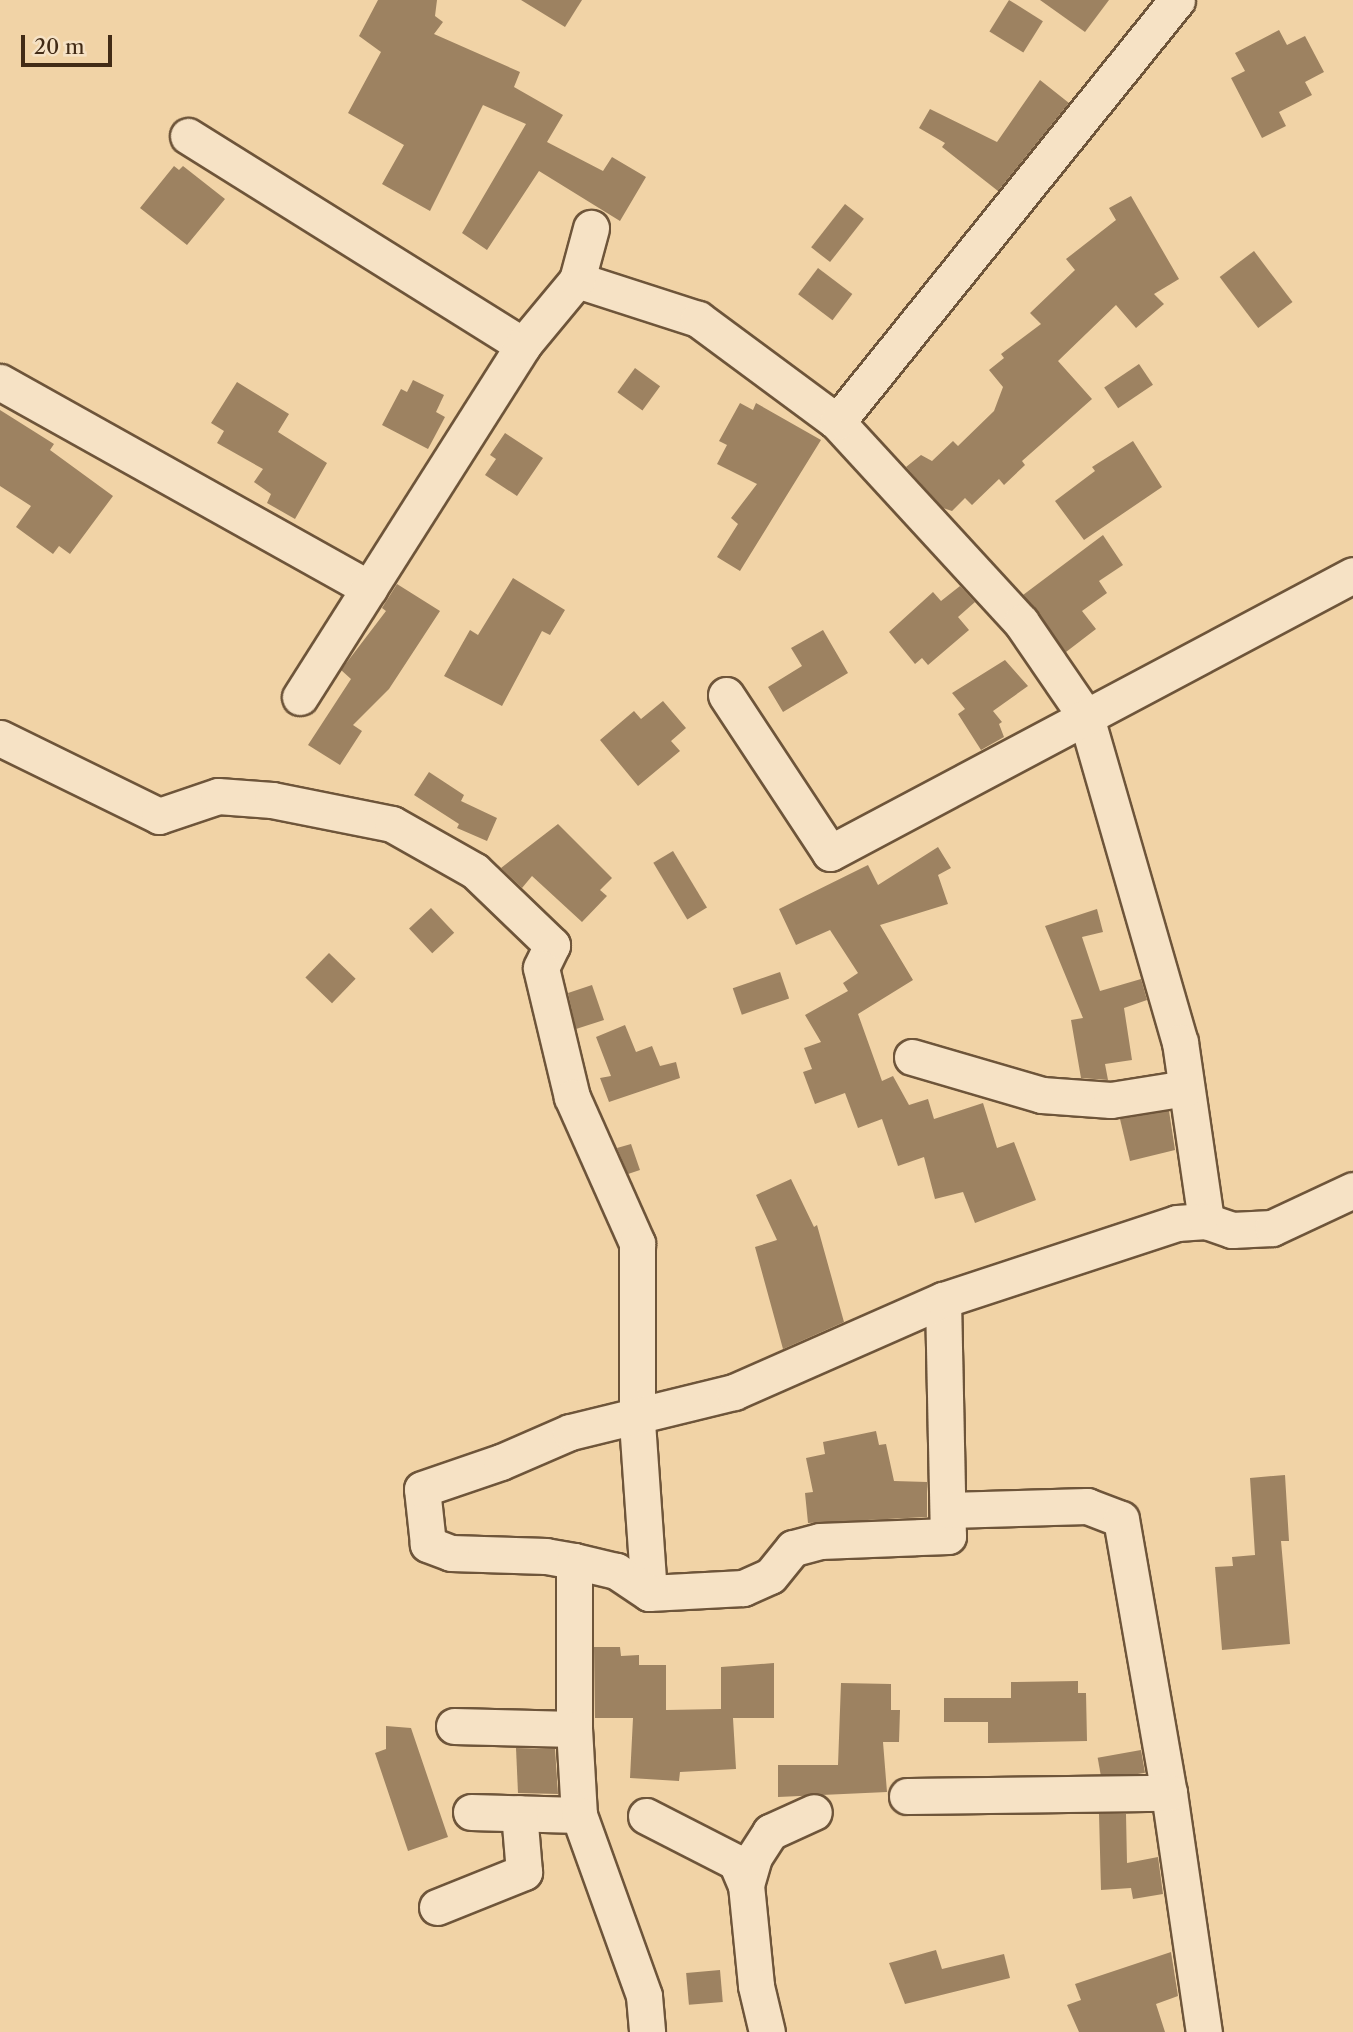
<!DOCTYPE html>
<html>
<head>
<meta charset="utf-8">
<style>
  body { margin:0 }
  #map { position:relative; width:1353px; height:2032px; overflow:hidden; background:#f1d3a6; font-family:"Libre Caslon Text",serif }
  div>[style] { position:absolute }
  .building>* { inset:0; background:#9d8261; transform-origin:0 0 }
  .roads { filter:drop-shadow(2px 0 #6e553a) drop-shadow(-2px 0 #6e553a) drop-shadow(0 2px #6e553a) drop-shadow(0 -2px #6e553a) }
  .street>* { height:35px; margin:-17.5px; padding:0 17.5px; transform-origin:17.5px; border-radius:17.5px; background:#f6e2c5 }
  span { translate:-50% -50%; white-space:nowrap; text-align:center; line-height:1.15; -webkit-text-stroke:7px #f6e2c5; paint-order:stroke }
  .scale { position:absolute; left:21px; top:35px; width:91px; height:32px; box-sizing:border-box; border:4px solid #422b16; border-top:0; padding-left:9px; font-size:21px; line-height:24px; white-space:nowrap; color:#422b16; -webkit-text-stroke:5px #f6e2c5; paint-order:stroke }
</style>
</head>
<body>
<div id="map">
  <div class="building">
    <i style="clip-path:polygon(378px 0,437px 0,435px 16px,443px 22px,434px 34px,520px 72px,514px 87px,563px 115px,547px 142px,603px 171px,612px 157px,646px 177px,620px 221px,539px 171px,487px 250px,462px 233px,526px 124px,483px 105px,430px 211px,382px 184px,404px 145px,348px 113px,381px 52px,359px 36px)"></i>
    <i style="clip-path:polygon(521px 0,582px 0,565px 27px)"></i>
    <i style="left:1009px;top:0;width:40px;height:37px;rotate:32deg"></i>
    <i style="clip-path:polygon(1040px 0,1109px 0,1085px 32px)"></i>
    <i style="clip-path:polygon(1279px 30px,1287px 45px,1305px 36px,1324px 72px,1305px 82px,1312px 95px,1279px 112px,1286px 126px,1262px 138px,1231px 78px,1245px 71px,1235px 53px)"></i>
    <i style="clip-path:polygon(1040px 80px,1069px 103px,998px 191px,942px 147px,945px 143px,919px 128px,930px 109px,997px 142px)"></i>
    <i style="clip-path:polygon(174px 166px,179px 170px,183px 166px,225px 199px,187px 245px,140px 208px)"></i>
    <i style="clip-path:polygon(1131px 196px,1179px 279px,1154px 294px,1164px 304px,1136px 328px,1116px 305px,1058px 361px,1092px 399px,1022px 461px,1025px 465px,1004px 485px,999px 479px,972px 505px,965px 498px,952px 511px,943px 508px,906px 467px,921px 455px,932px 461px,953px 441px,958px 446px,994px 411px,1003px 387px,989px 370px,1004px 358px,1001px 354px,1041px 324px,1030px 313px,1075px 270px,1066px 259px,1116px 220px,1109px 208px)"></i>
    <i style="left:845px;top:204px;width:24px;height:55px;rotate:38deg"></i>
    <i style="left:1254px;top:251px;width:64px;height:43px;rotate:53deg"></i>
    <i style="left:818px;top:268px;width:43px;height:33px;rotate:37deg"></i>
    <i style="left:1139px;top:364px;width:25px;height:42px;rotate:56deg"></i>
    <i style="left:635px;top:368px;width:31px;height:30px;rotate:36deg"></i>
    <i style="clip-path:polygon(413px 380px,444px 395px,436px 412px,445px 417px,428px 449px,382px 425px,401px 389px,407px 392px)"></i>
    <i style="clip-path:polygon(237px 382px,289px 414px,278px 432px,327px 463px,295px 519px,267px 503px,271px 494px,254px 482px,263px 469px,217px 443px,224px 431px,211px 423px)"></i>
    <i style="clip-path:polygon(740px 403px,753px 410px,756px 403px,821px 440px,740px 571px,717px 557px,738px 524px,731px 518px,757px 484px,717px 464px,727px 445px,719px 441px)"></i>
    <i style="clip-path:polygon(0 410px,54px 444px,50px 450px,113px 496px,70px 554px,59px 546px,53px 554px,16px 527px,31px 506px,0 486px)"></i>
    <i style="clip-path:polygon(505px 433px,543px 458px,517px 496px,485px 475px,496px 459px,490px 455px)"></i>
    <i style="clip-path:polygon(1133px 441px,1162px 487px,1084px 540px,1055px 501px,1095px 471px,1092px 467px)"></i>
    <i style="clip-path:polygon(1103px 535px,1123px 565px,1099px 581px,1107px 593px,1082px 611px,1096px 629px,1066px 652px,1023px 595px)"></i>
    <i style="clip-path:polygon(513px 578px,565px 610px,550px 635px,542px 631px,502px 706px,444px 676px,470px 630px,478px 635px)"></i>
    <i style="clip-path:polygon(397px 584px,440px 611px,389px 689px,353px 725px,362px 731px,340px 765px,308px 745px,351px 679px,341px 670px,386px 611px,382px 608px)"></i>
    <i style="clip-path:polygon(960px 586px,975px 602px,958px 617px,969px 630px,928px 665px,922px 658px,915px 664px,889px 632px,933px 592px,941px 601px)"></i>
    <i style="clip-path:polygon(823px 630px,848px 673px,783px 712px,768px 687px,802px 666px,791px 648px)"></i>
    <i style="clip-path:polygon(1005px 660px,1028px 686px,993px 711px,1002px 722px,999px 724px,1004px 737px,981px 750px,958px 714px,965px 709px,952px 693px)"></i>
    <i style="clip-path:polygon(663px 701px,686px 728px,671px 741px,680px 751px,638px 786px,600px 740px,634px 711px,641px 719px)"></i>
    <i style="clip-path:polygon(429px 772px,464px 795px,461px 801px,497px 818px,487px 841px,457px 828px,459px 824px,414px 795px)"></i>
    <i style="clip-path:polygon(558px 824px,612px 878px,600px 890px,607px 896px,582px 922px,532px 876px,522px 888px,501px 868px)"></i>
    <i style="clip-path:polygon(938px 847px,951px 868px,938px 875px,948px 904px,880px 925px,913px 980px,858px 1014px,882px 1081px,893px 1076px,909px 1105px,928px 1099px,934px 1119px,983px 1103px,997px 1148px,1014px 1142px,1036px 1200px,975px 1223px,963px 1192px,935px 1199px,924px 1157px,898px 1166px,882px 1119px,858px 1128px,845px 1093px,815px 1104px,803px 1072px,812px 1069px,804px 1048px,821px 1042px,805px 1015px,848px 991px,843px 983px,858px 973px,830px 930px,796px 945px,779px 909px,868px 865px,878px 885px)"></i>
    <i style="left:673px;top:851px;width:66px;height:23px;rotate:59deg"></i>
    <i style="left:431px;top:908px;width:34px;height:30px;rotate:47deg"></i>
    <i style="clip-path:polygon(1097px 909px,1103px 932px,1082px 937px,1100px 991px,1141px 979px,1147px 1000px,1124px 1008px,1132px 1060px,1105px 1064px,1108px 1080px,1081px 1078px,1071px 1020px,1083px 1018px,1045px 926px)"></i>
    <i style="left:329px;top:953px;width:37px;height:34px;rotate:44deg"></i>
    <i style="left:780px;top:972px;width:28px;height:50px;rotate:71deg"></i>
    <i style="clip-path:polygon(592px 985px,604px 1020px,576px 1029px,568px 993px)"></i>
    <i style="clip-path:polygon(625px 1025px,636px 1052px,652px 1046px,660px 1066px,676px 1062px,680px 1078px,609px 1102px,600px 1078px,611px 1076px,596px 1037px)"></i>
    <i style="clip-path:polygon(1169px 1111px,1175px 1150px,1130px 1161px,1120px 1119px)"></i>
    <i style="clip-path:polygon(631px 1144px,640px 1170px,628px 1174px,617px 1148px)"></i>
    <i style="clip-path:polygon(791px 1179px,814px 1227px,817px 1225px,844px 1322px,783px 1349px,755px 1247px,777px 1240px,756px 1195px)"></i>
    <i style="clip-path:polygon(876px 1431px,879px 1445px,886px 1444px,894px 1481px,927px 1482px,927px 1517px,808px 1523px,805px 1493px,813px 1492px,806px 1458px,825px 1454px,823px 1442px)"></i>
    <i style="clip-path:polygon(1285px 1475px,1289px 1541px,1281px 1541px,1290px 1644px,1222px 1650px,1215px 1567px,1233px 1566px,1232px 1557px,1255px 1555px,1250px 1478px)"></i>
    <i style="clip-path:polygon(594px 1647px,620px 1647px,621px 1656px,639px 1655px,639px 1665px,666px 1665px,666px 1710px,721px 1709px,721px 1667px,774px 1663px,774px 1718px,733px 1718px,736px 1769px,680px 1772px,679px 1781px,630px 1778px,633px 1718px,595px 1718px)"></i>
    <i style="clip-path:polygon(1078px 1681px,1078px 1693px,1086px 1693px,1087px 1741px,988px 1743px,988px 1722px,944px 1722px,944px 1698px,1011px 1698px,1011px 1682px)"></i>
    <i style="clip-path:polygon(841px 1683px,891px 1684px,891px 1710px,900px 1710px,899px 1742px,883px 1742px,887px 1792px,778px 1797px,778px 1765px,838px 1765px)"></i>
    <i style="clip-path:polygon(386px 1726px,411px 1728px,448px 1837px,408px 1851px,375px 1753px,386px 1749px)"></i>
    <i style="clip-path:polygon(516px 1748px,555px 1749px,558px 1794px,518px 1793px)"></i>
    <i style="left:1141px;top:1750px;width:23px;height:44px;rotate:80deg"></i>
    <i style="clip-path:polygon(1099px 1814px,1126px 1814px,1127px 1863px,1158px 1857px,1163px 1894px,1133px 1899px,1131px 1888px,1101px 1890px)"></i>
    <i style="clip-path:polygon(936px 1950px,942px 1969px,1004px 1954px,1010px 1978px,905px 2004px,889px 1963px)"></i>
    <i style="clip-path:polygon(1171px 1952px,1178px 1996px,1156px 2004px,1165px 2032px,1079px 2032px,1067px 2005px,1081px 2000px,1075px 1984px)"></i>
    <i style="left:720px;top:1970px;width:32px;height:34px;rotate:85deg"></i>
  </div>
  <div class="roads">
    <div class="street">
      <i style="left:188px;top:136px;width:395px;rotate:32deg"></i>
      <i style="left:577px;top:280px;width:127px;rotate:17.9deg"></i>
      <i style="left:698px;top:319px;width:173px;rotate:36.5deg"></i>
      <i style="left:837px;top:422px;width:272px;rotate:47.4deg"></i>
      <i style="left:1021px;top:622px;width:115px;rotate:55.6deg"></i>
      <i style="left:1086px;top:717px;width:338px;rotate:73.9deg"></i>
      <i style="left:1180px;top:1042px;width:181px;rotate:81.7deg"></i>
      <i style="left:0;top:382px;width:423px;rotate:29.2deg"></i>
      <i style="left:837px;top:422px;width:542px;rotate:-51.14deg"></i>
      <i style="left:726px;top:695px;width:189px;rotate:56.6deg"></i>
      <i style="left:830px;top:853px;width:592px;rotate:-27.99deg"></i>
      <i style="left:300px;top:697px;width:417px;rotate:-57.6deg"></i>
      <i style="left:523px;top:345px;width:85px;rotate:-50.3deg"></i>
      <i style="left:577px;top:280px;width:54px;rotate:-74.9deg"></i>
      <i style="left:0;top:738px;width:177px;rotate:26.1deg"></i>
      <i style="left:159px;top:816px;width:62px;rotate:-18.7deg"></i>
      <i style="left:218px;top:796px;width:54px;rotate:4.2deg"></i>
      <i style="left:272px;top:800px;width:122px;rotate:11.3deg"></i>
      <i style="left:392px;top:824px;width:95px;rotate:29.5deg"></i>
      <i style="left:475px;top:871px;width:107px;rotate:43.9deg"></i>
      <i style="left:552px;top:945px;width:25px;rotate:116deg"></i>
      <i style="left:541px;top:968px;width:133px;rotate:76.5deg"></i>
      <i style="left:572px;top:1097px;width:160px;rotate:66deg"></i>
      <i style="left:637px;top:1243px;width:179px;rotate:90deg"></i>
      <i style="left:637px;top:1422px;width:171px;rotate:86deg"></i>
      <i style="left:912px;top:1057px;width:135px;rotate:16.3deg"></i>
      <i style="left:1042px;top:1095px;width:69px;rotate:4.1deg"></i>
      <i style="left:1111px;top:1100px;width:76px;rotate:-9.1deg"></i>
      <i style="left:943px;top:1300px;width:236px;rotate:88.8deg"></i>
      <i style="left:948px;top:1536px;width:128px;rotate:177.8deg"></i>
      <i style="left:820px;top:1541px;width:28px;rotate:165deg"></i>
      <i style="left:793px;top:1548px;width:36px;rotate:129deg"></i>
      <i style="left:770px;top:1576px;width:30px;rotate:156deg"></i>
      <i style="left:743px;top:1588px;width:94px;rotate:177deg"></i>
      <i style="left:649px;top:1593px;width:40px;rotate:-146deg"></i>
      <i style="left:616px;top:1571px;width:43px;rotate:-166.6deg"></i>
      <i style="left:574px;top:1561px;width:28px;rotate:-170deg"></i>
      <i style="left:546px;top:1556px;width:95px;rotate:-178.2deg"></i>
      <i style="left:451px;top:1553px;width:25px;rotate:-159deg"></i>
      <i style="left:428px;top:1544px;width:55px;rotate:-96.2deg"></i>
      <i style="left:422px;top:1489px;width:83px;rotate:-18.9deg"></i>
      <i style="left:501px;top:1462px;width:75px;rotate:-23.5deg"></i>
      <i style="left:570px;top:1432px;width:169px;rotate:-13.7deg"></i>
      <i style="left:734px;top:1392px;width:228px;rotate:-23.8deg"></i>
      <i style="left:943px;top:1300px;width:246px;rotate:-18.2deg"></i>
      <i style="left:1177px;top:1223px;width:29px;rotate:-4deg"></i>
      <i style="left:1206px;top:1221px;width:28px;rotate:19deg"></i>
      <i style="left:1232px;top:1230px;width:40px;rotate:-2.9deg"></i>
      <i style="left:1272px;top:1228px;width:89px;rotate:-25.1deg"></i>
      <i style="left:949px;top:1510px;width:138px;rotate:-1.7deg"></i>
      <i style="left:1087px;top:1506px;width:36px;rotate:21deg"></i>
      <i style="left:1121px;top:1519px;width:278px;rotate:80.1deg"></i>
      <i style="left:1169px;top:1793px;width:242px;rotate:81.7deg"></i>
      <i style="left:454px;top:1726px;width:120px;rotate:1.4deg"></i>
      <i style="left:574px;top:1729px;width:168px;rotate:-90deg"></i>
      <i style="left:907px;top:1796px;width:262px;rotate:-0.7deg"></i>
      <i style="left:471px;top:1812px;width:108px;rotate:1.6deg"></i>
      <i style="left:579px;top:1815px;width:86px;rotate:-93.3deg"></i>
      <i style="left:579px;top:1815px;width:192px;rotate:70.2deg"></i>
      <i style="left:644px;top:1996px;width:36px;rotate:85deg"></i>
      <i style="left:646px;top:1816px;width:101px;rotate:27.1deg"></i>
      <i style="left:736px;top:1862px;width:25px;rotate:67deg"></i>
      <i style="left:746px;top:1885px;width:101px;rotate:84.3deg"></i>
      <i style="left:756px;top:1986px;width:47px;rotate:76.6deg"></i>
      <i style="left:746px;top:1885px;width:29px;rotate:-74deg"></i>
      <i style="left:754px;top:1857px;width:30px;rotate:-57deg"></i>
      <i style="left:770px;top:1832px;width:48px;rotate:-24.4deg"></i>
      <i style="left:437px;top:1907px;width:94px;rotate:-21.9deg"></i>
      <i style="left:524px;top:1872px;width:59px;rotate:-94.8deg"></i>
    </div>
  </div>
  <div class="scale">20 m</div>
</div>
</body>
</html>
